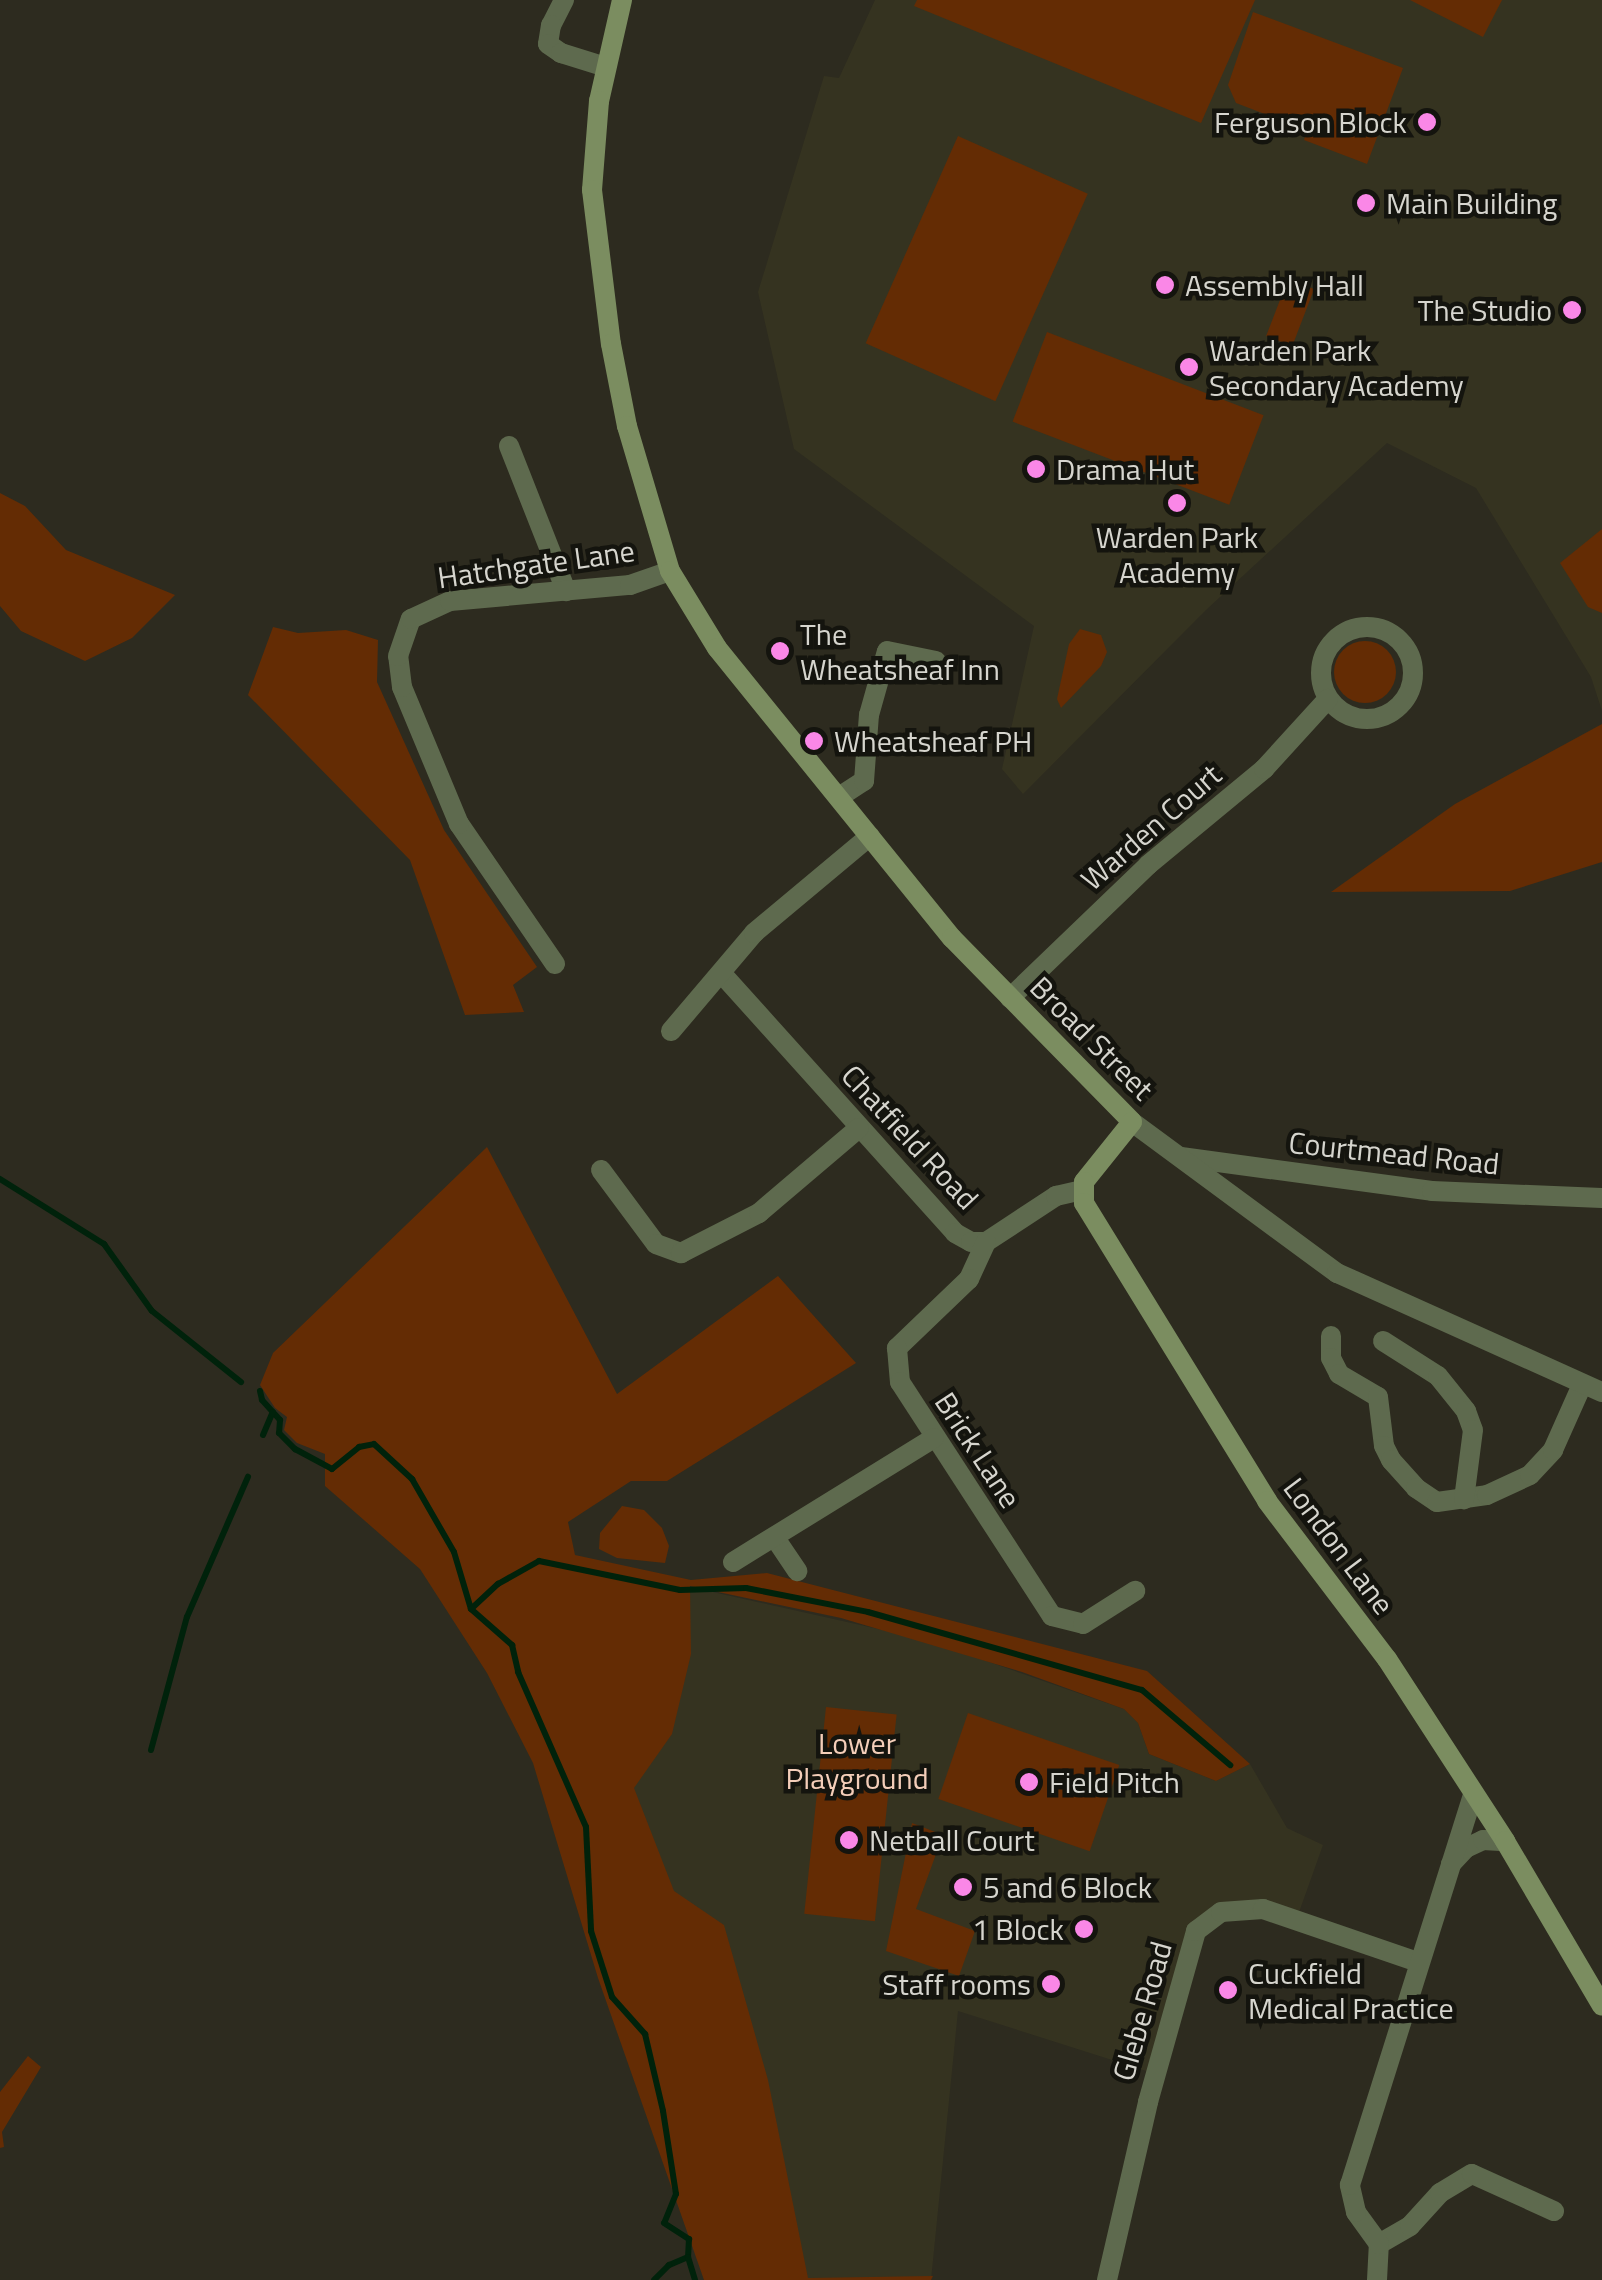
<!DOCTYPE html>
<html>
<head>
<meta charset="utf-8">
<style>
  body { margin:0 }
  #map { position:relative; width:1602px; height:2280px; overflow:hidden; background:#2d2b1f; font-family:"Titillium Web",sans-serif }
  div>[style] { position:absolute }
  .built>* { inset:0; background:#353320 }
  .green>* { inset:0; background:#642c04; transform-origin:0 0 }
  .round { border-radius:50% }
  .stream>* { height:6px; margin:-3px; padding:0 3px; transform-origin:3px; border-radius:3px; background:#00220b }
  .minor>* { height:20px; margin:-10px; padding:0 10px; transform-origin:10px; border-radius:10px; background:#5e6a4e }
  .minor>.ring { margin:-10px; padding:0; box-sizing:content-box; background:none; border:20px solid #5e6a4e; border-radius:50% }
  .tertiary>* { height:20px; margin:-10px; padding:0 10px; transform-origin:10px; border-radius:10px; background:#5e6a4e }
  .secondary>* { height:20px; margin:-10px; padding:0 10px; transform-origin:10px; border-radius:10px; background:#7b8d60 }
  .dots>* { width:28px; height:28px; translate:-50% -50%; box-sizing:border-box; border:5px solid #14140e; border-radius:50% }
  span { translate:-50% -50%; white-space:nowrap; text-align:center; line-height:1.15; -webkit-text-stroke:9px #14140e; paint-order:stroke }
  .poi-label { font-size:30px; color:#d6d5ce }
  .right { translate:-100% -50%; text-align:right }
  .left { translate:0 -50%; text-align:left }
  .street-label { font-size:30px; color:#d6d5ce }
  .park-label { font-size:30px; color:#f4ceb9 }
</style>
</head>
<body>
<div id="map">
  <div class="built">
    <i style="clip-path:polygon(875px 0,1602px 0,1602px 711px,1591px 677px,1476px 488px,1387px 443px,1206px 610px,1023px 794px,1002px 769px,1034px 626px,794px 449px,758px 292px,824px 76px,839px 78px)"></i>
    <i style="clip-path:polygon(588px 1564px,923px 1639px,1124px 1709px,1138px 1723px,1149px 1754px,1216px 1781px,1250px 1764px,1287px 1828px,1323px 1845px,1297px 1918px,1263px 1909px,1206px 1921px,1156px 2074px,958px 2011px,931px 2280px,704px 2280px)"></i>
  </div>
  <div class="green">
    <i style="clip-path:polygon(917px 0,1255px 0,1201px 123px,914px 6px)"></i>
    <i style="clip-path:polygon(1410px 0,1502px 0,1483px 37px)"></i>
    <i style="clip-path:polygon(1253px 12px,1403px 68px,1367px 164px,1304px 140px,1307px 130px,1236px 103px,1228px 85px)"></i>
    <i style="left:958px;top:136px;width:142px;height:227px;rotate:24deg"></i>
    <i style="left:1288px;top:279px;width:28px;height:61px;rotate:21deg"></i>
    <i style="left:1047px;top:332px;width:232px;height:96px;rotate:21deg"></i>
    <i style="clip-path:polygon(0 493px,25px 506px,66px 550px,175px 595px,132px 638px,85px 661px,21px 631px,0 606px)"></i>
    <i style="clip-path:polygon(1602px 529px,1602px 613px,1588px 607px,1560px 563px)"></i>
    <i style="clip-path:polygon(273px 627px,298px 633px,346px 630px,378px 640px,377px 682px,444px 830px,537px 967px,513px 985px,524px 1012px,465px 1015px,410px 860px,248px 695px)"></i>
    <i style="clip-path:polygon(1080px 629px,1101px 635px,1107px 652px,1101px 666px,1061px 708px,1057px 699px,1069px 644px)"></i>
    <i class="round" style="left:1334px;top:641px;width:62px;height:62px"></i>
    <i style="clip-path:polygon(1602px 724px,1602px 862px,1510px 891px,1331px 892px,1455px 804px)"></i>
    <i style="clip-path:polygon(487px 1147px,617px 1394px,778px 1276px,856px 1363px,667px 1481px,631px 1481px,568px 1522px,575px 1555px,691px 1580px,767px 1573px,1147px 1671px,1250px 1764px,1216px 1781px,1149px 1754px,1138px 1723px,1124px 1709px,1022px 1672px,841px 1618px,690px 1586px,691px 1654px,672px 1734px,634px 1788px,674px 1891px,724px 1925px,768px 2080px,808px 2278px,933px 2276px,931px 2280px,704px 2280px,598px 1978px,533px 1763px,487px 1673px,420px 1569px,325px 1486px,325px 1454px,297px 1443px,284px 1430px,287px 1417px,275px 1408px,260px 1385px,273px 1353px)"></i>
    <i style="clip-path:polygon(622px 1506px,644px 1510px,662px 1528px,669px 1546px,665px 1563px,617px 1558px,599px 1549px,600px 1533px)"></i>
    <i style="left:826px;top:1707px;width:71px;height:208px;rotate:6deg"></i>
    <i style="left:968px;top:1713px;width:160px;height:91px;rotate:19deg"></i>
    <i style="clip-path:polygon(912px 1823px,943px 1835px,916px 1909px,975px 1931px,959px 1976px,886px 1951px)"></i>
    <i style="clip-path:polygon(28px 2056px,41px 2067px,2px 2132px,4px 2147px,0 2148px,0 2092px)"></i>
  </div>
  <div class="stream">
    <i style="left:0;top:1179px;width:123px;rotate:32deg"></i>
    <i style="left:104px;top:1244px;width:82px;rotate:54.4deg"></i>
    <i style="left:152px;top:1311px;width:114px;rotate:38.6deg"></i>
    <i style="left:260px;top:1391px;width:9px;rotate:77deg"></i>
    <i style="left:262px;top:1400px;width:27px;rotate:48deg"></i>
    <i style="left:280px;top:1420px;width:13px;rotate:94deg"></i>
    <i style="left:279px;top:1433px;width:23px;rotate:45deg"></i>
    <i style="left:295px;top:1449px;width:42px;rotate:28.4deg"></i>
    <i style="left:332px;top:1469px;width:35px;rotate:-39deg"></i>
    <i style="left:359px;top:1447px;width:15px;rotate:-11deg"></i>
    <i style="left:374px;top:1444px;width:52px;rotate:42.6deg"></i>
    <i style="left:412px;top:1479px;width:84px;rotate:60.1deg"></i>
    <i style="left:454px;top:1552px;width:59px;rotate:73.4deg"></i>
    <i style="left:471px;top:1609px;width:55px;rotate:41.3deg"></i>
    <i style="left:512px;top:1645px;width:28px;rotate:77deg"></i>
    <i style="left:518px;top:1672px;width:169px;rotate:66.3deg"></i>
    <i style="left:586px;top:1827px;width:104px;rotate:87.2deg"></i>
    <i style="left:591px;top:1931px;width:69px;rotate:72.3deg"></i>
    <i style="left:612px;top:1997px;width:50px;rotate:48.3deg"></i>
    <i style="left:645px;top:2034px;width:79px;rotate:76.8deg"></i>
    <i style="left:663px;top:2111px;width:84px;rotate:81.1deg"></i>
    <i style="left:676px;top:2194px;width:31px;rotate:112deg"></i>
    <i style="left:664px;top:2223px;width:30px;rotate:33deg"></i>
    <i style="left:689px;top:2239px;width:18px;rotate:93deg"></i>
    <i style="left:688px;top:2257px;width:21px;rotate:157deg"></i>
    <i style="left:669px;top:2265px;width:21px;rotate:135deg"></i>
    <i style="left:263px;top:1435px;width:25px;rotate:-67deg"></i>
    <i style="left:471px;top:1609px;width:37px;rotate:-43deg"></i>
    <i style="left:498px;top:1584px;width:47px;rotate:-29.3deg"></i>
    <i style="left:539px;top:1561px;width:144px;rotate:11.6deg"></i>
    <i style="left:680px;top:1590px;width:66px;rotate:-1.7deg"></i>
    <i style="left:746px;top:1588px;width:124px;rotate:11.1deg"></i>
    <i style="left:868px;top:1612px;width:285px;rotate:15.9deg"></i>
    <i style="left:1142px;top:1690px;width:116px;rotate:40.4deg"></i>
    <i style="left:151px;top:1750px;width:138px;rotate:-74.9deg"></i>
    <i style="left:187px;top:1617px;width:153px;rotate:-66.5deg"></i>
    <i style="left:688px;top:2257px;width:24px;rotate:73deg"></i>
  </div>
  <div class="minor">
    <i style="left:564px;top:0;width:28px;rotate:117deg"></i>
    <i style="left:551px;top:25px;width:19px;rotate:99deg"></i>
    <i style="left:548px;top:44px;width:16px;rotate:35deg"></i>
    <i style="left:561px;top:53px;width:47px;rotate:17.3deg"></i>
    <i style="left:509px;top:446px;width:156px;rotate:68.5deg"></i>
    <i class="ring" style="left:1321px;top:627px;width:72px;height:72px"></i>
    <i style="left:839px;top:797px;width:30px;rotate:-33deg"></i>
    <i style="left:864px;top:781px;width:66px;rotate:-85.7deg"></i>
    <i style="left:869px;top:715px;width:66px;rotate:-74.3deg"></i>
    <i style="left:887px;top:651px;width:50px;rotate:11.5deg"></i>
    <i style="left:555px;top:964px;width:170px;rotate:-124.4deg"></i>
    <i style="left:459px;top:824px;width:148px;rotate:-112.6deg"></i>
    <i style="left:402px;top:687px;width:31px;rotate:-97deg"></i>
    <i style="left:398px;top:656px;width:39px;rotate:-71deg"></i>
    <i style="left:411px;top:619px;width:43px;rotate:-24.8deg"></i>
    <i style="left:450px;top:601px;width:181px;rotate:-5.1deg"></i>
    <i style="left:630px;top:585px;width:42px;rotate:-19.3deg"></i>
    <i style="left:723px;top:975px;width:347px;rotate:48deg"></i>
    <i style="left:955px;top:1233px;width:18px;rotate:29deg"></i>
    <i style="left:971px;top:1242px;width:15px"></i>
    <i style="left:986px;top:1242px;width:84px;rotate:-33.3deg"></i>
    <i style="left:1056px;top:1196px;width:28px;rotate:-13deg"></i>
    <i style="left:1010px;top:998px;width:192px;rotate:-43.9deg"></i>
    <i style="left:1148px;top:865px;width:151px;rotate:-39.6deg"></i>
    <i style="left:1264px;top:769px;width:95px;rotate:-47.6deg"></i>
    <i style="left:671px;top:1031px;width:128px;rotate:-49.7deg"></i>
    <i style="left:754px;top:933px;width:151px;rotate:-39.9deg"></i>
    <i style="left:1181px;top:1157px;width:253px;rotate:7.7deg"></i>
    <i style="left:1432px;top:1191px;width:170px;rotate:2.4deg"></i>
    <i style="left:601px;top:1170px;width:92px;rotate:53.4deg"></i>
    <i style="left:656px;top:1244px;width:27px;rotate:20deg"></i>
    <i style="left:681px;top:1253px;width:88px;rotate:-27.1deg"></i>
    <i style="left:759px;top:1213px;width:131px;rotate:-40.4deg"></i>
    <i style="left:986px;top:1242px;width:41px;rotate:114.7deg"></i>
    <i style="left:969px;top:1279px;width:100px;rotate:136.2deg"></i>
    <i style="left:897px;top:1348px;width:34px;rotate:85deg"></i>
    <i style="left:900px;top:1382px;width:279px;rotate:57deg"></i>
    <i style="left:1052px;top:1616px;width:32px;rotate:14deg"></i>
    <i style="left:1083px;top:1624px;width:62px;rotate:-32.4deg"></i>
    <i style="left:1331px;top:1336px;width:22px;rotate:90deg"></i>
    <i style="left:1331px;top:1358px;width:18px;rotate:63deg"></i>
    <i style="left:1339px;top:1374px;width:45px;rotate:30.5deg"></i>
    <i style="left:1378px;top:1397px;width:49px;rotate:83deg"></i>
    <i style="left:1384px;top:1446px;width:16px;rotate:63deg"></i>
    <i style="left:1391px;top:1460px;width:38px;rotate:48deg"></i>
    <i style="left:1416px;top:1488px;width:25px;rotate:34deg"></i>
    <i style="left:1437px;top:1502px;width:50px;rotate:-8deg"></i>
    <i style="left:1487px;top:1495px;width:47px;rotate:-24.9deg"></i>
    <i style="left:1530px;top:1475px;width:34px;rotate:-47deg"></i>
    <i style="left:1553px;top:1450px;width:71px;rotate:-66deg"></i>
    <i style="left:1383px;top:1341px;width:65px;rotate:32.5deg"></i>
    <i style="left:1438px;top:1376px;width:45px;rotate:51.3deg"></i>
    <i style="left:1466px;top:1411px;width:20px;rotate:70deg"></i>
    <i style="left:1473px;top:1430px;width:70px;rotate:97.4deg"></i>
    <i style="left:775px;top:1538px;width:40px;rotate:56deg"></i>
    <i style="left:733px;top:1562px;width:236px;rotate:-31.7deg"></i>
    <i style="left:1451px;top:1864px;width:22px;rotate:-47deg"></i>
    <i style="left:1466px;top:1848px;width:19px;rotate:-25deg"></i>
    <i style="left:1483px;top:1840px;width:22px;rotate:3deg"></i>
    <i style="left:1379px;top:2244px;width:36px;rotate:-30deg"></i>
    <i style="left:1410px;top:2226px;width:45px;rotate:-47.7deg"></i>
    <i style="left:1440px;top:2193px;width:37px;rotate:-31deg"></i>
    <i style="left:1472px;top:2174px;width:90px;rotate:24.3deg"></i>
    <i style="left:1107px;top:2280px;width:183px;rotate:-77deg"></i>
    <i style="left:1148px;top:2102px;width:178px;rotate:-74.3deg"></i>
    <i style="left:1196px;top:1931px;width:31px;rotate:-37deg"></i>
    <i style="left:1221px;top:1912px;width:42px;rotate:-4.1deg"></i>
    <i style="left:1263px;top:1909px;width:164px;rotate:18.9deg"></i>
    <i style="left:1377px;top:2280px;width:36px;rotate:-87deg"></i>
    <i style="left:1379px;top:2244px;width:39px;rotate:-126deg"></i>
    <i style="left:1356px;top:2212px;width:28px;rotate:-103deg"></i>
    <i style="left:1350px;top:2185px;width:410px;rotate:-72.5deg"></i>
  </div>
  <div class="tertiary">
    <i style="left:1132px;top:1122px;width:255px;rotate:36.4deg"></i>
    <i style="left:1337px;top:1273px;width:290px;rotate:24.2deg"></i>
  </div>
  <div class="secondary">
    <i style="left:622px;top:0;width:104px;rotate:102.8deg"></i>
    <i style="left:599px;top:101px;width:89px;rotate:94.5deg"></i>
    <i style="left:592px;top:190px;width:155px;rotate:83deg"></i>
    <i style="left:611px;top:344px;width:84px;rotate:79deg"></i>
    <i style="left:627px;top:426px;width:151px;rotate:73.5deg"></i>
    <i style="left:670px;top:571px;width:90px;rotate:58.6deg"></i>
    <i style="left:717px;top:648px;width:373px;rotate:51deg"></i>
    <i style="left:952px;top:938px;width:257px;rotate:45.6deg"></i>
    <i style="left:1132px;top:1122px;width:77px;rotate:128.7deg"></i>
    <i style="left:1084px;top:1182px;width:21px;rotate:90deg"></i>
    <i style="left:1084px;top:1203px;width:350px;rotate:58.4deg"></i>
    <i style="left:1267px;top:1501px;width:198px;rotate:52.8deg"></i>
    <i style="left:1387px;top:1659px;width:217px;rotate:57deg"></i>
    <i style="left:1505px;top:1841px;width:191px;rotate:59.5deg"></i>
  </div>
  <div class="dots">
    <i style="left:1427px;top:122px;background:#fa87e7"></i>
    <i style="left:1366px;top:203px;background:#fa87e7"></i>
    <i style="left:1165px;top:285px;background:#fa87e7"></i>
    <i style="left:1572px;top:310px;background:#fa87e7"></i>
    <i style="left:1189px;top:367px;background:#fa87e7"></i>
    <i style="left:1036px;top:469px;background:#fa87e7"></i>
    <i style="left:1177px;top:503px;background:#fa87e7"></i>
    <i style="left:780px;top:651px;background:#fa87e7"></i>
    <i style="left:814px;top:741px;background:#fa87e7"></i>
    <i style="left:1029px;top:1782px;background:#fa87e7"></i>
    <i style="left:849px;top:1840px;background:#fa87e7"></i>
    <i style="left:963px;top:1887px;background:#fa87e7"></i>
    <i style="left:1084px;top:1929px;background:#fa87e7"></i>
    <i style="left:1051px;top:1984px;background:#fa87e7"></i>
    <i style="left:1228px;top:1990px;background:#fa87e7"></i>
  </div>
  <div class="poi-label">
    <span class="right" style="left:1407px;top:122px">Ferguson Block</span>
    <span class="left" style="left:1386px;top:203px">Main Building</span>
    <span class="left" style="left:1185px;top:285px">Assembly Hall</span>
    <span class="right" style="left:1552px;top:310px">The Studio</span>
    <span class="left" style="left:1209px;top:367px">Warden Park<br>Secondary Academy</span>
    <span class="left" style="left:1056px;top:469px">Drama Hut</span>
    <span style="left:1177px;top:554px">Warden Park<br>Academy</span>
    <span class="left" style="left:800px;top:651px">The<br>Wheatsheaf Inn</span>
    <span class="left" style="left:834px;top:741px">Wheatsheaf PH</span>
    <span class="left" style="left:1049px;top:1782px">Field Pitch</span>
    <span class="left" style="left:869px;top:1840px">Netball Court</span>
    <span class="left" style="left:983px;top:1887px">5 and 6 Block</span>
    <span class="right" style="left:1064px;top:1929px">1 Block</span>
    <span class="left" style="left:1248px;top:1990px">Cuckfield<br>Medical Practice</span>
    <span class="right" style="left:1031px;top:1984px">Staff rooms</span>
  </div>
  <div class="street-label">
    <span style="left:536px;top:564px;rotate:-8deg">Hatchgate Lane</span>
    <span style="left:1151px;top:827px;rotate:-41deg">Warden Court</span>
    <span style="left:1092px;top:1038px;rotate:45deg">Broad Street</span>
    <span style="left:910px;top:1137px;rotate:47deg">Chatfield Road</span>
    <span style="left:1394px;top:1153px;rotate:6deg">Courtmead Road</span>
    <span style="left:978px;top:1450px;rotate:57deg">Brick Lane</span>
    <span style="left:1339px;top:1546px;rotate:53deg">London Lane</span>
    <span style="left:1142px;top:2011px;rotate:-74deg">Glebe Road</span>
  </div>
  <div class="park-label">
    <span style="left:857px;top:1760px">Lower<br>Playground</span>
  </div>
</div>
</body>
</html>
